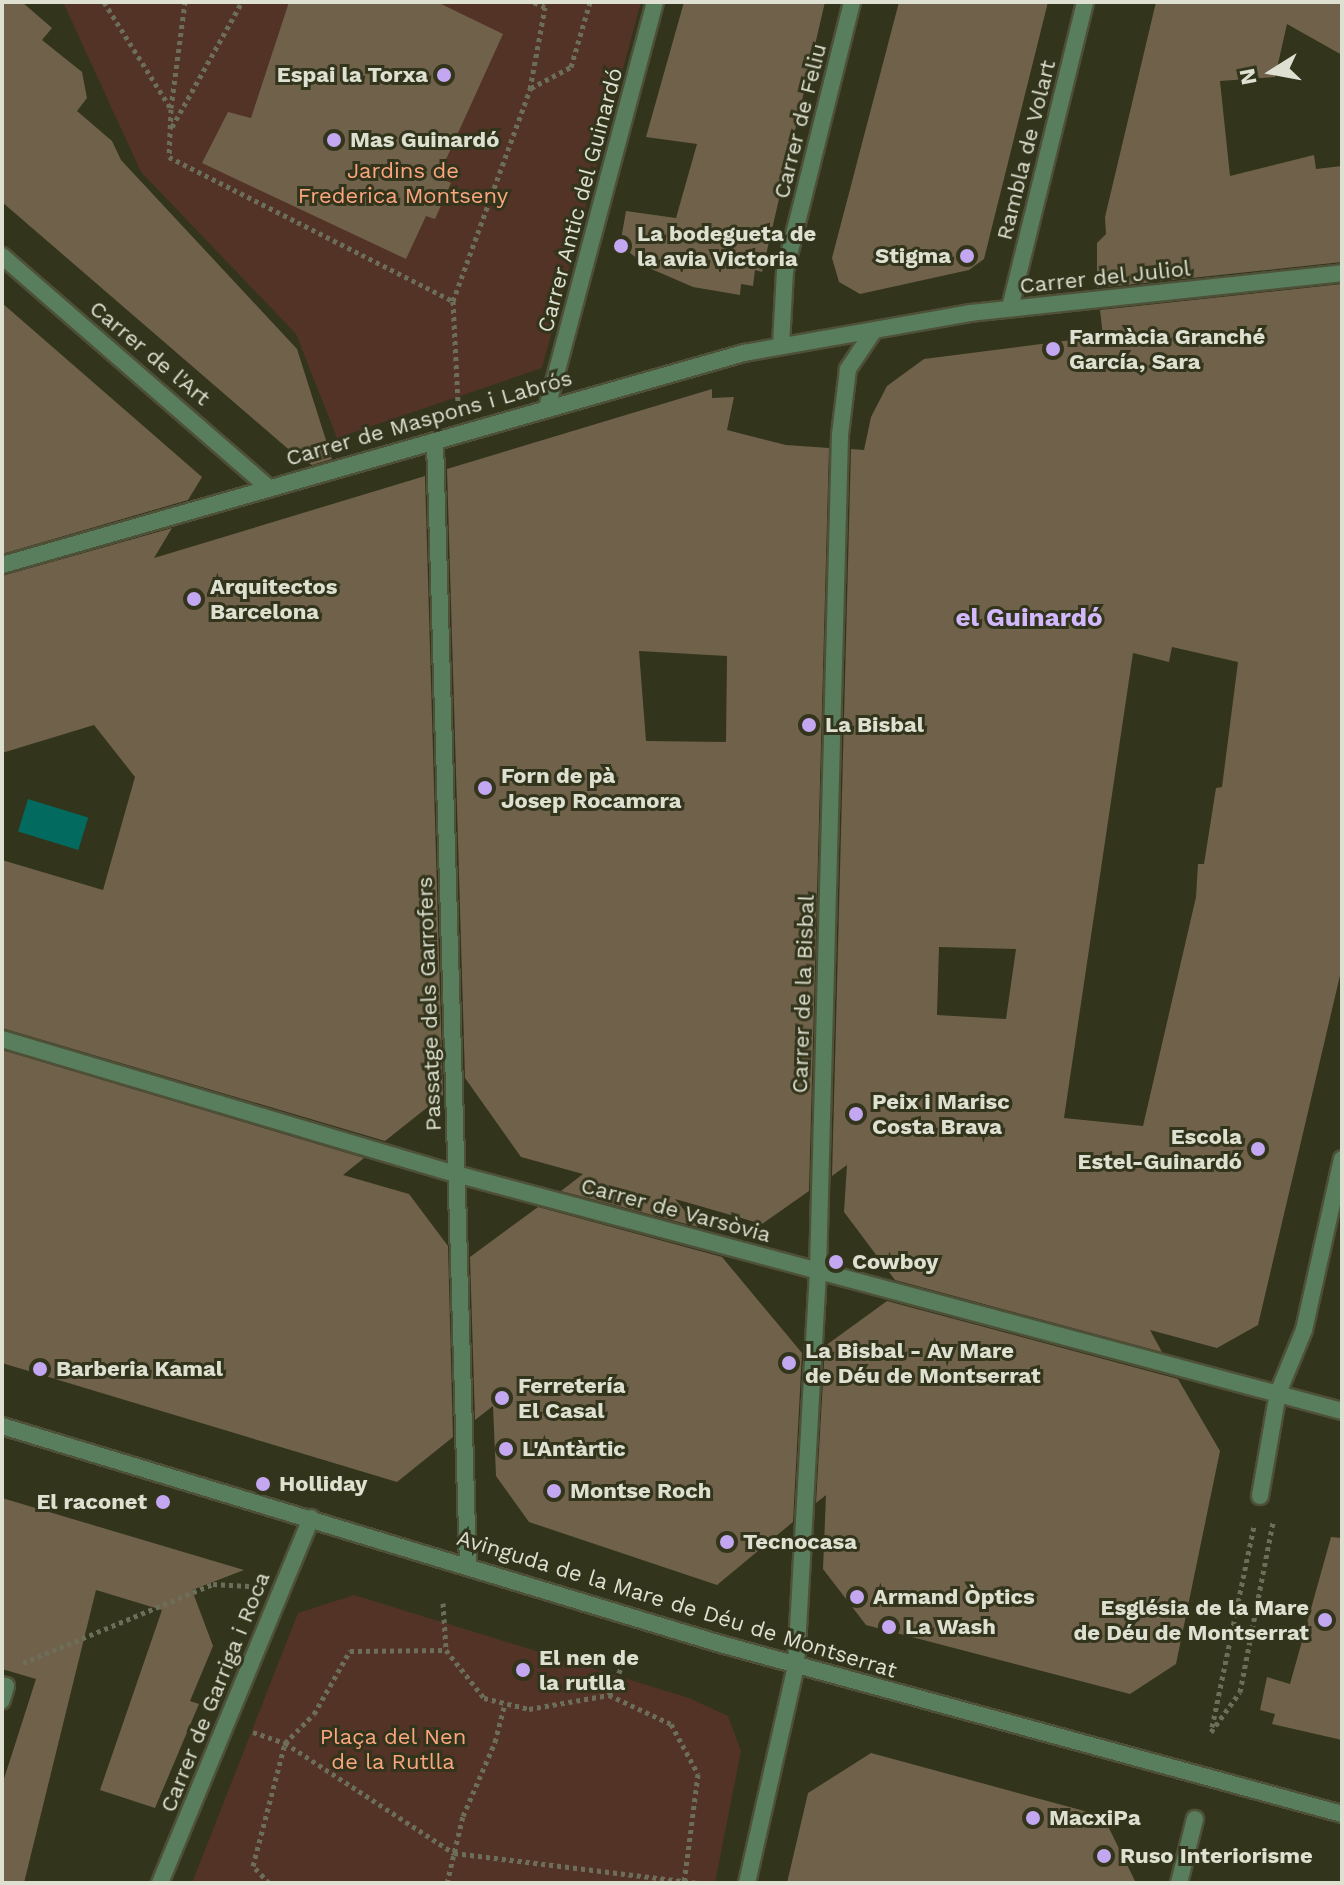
<!DOCTYPE html>
<html>
<head>
<meta charset="utf-8">
<style>
  body { margin:0 }
  #map { position:relative; width:1344px; height:1885px; overflow:hidden; background:#32341b; font-family:"Work Sans",sans-serif }
  div>[style] { position:absolute }
  .green>* { inset:0; background:#533325 }
  .water>* { inset:0; background:#036a5f; transform-origin:0 0 }
  .building>* { inset:0; background:#70614a }
  .path>* { height:5px; margin-top:-2.5px; transform-origin:0; background:repeating-linear-gradient(90deg,#6c6e59 0 4px,transparent 0 8px) }
  .roads { filter:drop-shadow(2px 0 #4e5038) drop-shadow(-2px 0 #4e5038) drop-shadow(0 2px #4e5038) drop-shadow(0 -2px #4e5038) }
  .pedestrian>* { height:16px; margin:-8px; padding:0 8px; transform-origin:8px; border-radius:8px; background:#597e5d }
  .minor>* { height:16px; margin:-8px; padding:0 8px; transform-origin:8px; border-radius:8px; background:#597e5d }
  .tertiary>* { height:16px; margin:-8px; padding:0 8px; transform-origin:8px; border-radius:8px; background:#597e5d }
  .dots>* { width:22px; height:22px; translate:-50% -50%; box-sizing:border-box; border:4px solid #32341b; border-radius:50% }
  span { translate:-50% -50%; white-space:nowrap; text-align:center; line-height:1.15; -webkit-text-stroke:6px #32341b; paint-order:stroke }
  .poi-label { font-size:22px; color:#dee0d1; font-weight:700 }
  .right { translate:-100% -50%; text-align:right }
  .left { translate:0 -50%; text-align:left }
  .street-label { font-size:22px; color:#dee0d1 }
  .park-label { font-size:22px; color:#fca680 }
  .quarter-label { font-size:26px; color:#d3b8fe; font-weight:700 }
  .frame { position:absolute; inset:0; border:4px solid #dee0d1; pointer-events:none }
  .north { position:absolute; left:1232px; top:32px; width:80px; height:80px; -webkit-text-stroke:6px #32341b; paint-order:stroke; rotate:259deg; font-size:22px; font-weight:700; line-height:32px; text-align:center; color:#dee0d1 }
  .north::after { content:''; display:block; margin:auto; width:28px; height:36px; background:#dee0d1; clip-path:polygon(50% 0,100% 100%,50% 72%,0 100%) }
</style>
</head>
<body>
<div id="map">
  <div class="green">
    <i style="clip-path:polygon(63px 2px,641px 2px,542px 368px,337px 438px,296px 334px,141px 172px)"></i>
    <i style="clip-path:polygon(354px 1595px,689px 1698px,728px 1716px,741px 1751px,715px 1883px,192px 1883px,298px 1613px)"></i>
  </div>
  <div class="water">
    <i style="left:28px;top:799px;width:63px;height:34px;rotate:17deg"></i>
  </div>
  <div class="building">
    <i style="clip-path:polygon(2px 2px,22px 2px,52px 28px,42px 40px,82px 72px,87px 98px,77px 111px,112px 141px,121px 160px,297px 349px,332px 459px,312px 465px,294px 454px,2px 202px)"></i>
    <i style="clip-path:polygon(289px 2px,437px 2px,503px 34px,438px 177px,451px 183px,435px 219px,426px 216px,406px 259px,202px 163px,228px 112px,251px 118px)"></i>
    <i style="clip-path:polygon(684px 2px,825px 2px,762px 272px,755px 270px,753px 286px,741px 284px,740px 295px,693px 287px,649px 268px,620px 245px,626px 211px,676px 218px,697px 144px,646px 137px)"></i>
    <i style="clip-path:polygon(899px 2px,1048px 2px,984px 259px,969px 270px,860px 294px,839px 282px,832px 258px)"></i>
    <i style="clip-path:polygon(1156px 2px,1342px 2px,1342px 55px,1287px 24px,1275px 77px,1220px 81px,1230px 176px,1314px 155px,1316px 169px,1342px 166px,1342px 262px,1097px 288px,1097px 243px,1106px 234px,1105px 217px)"></i>
    <i style="clip-path:polygon(evenodd,1342px 284px,1342px 967px,1258px 1325px,1217px 1348px,1150px 1330px,1162px 1352px,895px 1280px,844px 1212px,847px 1165px,832px 1176px,851px 449px,864px 450px,871px 417px,887px 386px,924px 359px,1103px 336px,1100px 310px,1342px 284px,1172px 647px,1238px 662px,1222px 787px,1216px 788px,1204px 864px,1198px 864px,1196px 897px,1143px 1126px,1064px 1118px,1133px 653px,1169px 662px,1172px 647px,1342px 284px,939px 947px,1016px 949px,1006px 1019px,937px 1015px,939px 947px)"></i>
    <i style="clip-path:polygon(2px 303px,202px 477px,188px 500px,2px 554px)"></i>
    <i style="clip-path:polygon(evenodd,712px 389px,712px 398px,734px 397px,727px 430px,786px 445px,829px 448px,809px 1191px,762px 1224px,675px 1199px,698px 1227px,561px 1191px,583px 1174px,521px 1157px,465px 1078px,447px 469px,712px 389px,639px 651px,727px 656px,726px 742px,646px 741px,639px 651px)"></i>
    <i style="clip-path:polygon(425px 476px,443px 1095px,385px 1141px,2px 1028px,2px 860px,103px 890px,135px 777px,94px 725px,2px 753px,2px 576px,172px 528px,154px 558px)"></i>
    <i style="clip-path:polygon(2px 1050px,364px 1158px,343px 1175px,409px 1194px,448px 1246px,453px 1437px,397px 1482px,2px 1363px)"></i>
    <i style="clip-path:polygon(538px 1207px,722px 1257px,802px 1353px,793px 1522px,717px 1585px,529px 1522px,496px 1476px,493px 1406px,475px 1420px,470px 1257px)"></i>
    <i style="clip-path:polygon(887px 1301px,1178px 1379px,1220px 1451px,1176px 1664px,1130px 1694px,866px 1625px,823px 1569px,826px 1495px,816px 1503px,825px 1346px)"></i>
    <i style="clip-path:polygon(2px 1498px,244px 1570px,192px 1590px,213px 1646px,190px 1701px,199px 1704px,155px 1808px,100px 1790px,162px 1610px,96px 1590px,24px 1883px,2px 1883px,2px 1785px,36px 1679px,2px 1669px)"></i>
    <i style="clip-path:polygon(1331px 1537px,1342px 1538px,1342px 1740px,1272px 1724px,1275px 1714px,1260px 1710px,1267px 1677px,1290px 1684px)"></i>
    <i style="clip-path:polygon(871px 1753px,1103px 1816px,1136px 1883px,787px 1883px,808px 1793px)"></i>
  </div>
  <div class="path">
    <i style="left:104px;top:2px;width:126px;rotate:57.9deg"></i>
    <i style="left:171px;top:109px;width:48px;rotate:92.4deg"></i>
    <i style="left:169px;top:157px;width:318px;rotate:26.9deg"></i>
    <i style="left:453px;top:301px;width:226px;rotate:-70deg"></i>
    <i style="left:530px;top:89px;width:83px;rotate:-79.6deg"></i>
    <i style="left:545px;top:7px;width:13px;rotate:-157deg"></i>
    <i style="left:531px;top:88px;width:45px;rotate:-27.7deg"></i>
    <i style="left:571px;top:67px;width:68px;rotate:-73.7deg"></i>
    <i style="left:171px;top:108px;width:107px;rotate:-82.5deg"></i>
    <i style="left:172px;top:127px;width:143px;rotate:-60.8deg"></i>
    <i style="left:453px;top:301px;width:103px;rotate:87.2deg"></i>
    <i style="left:443px;top:1603px;width:47px;rotate:86.3deg"></i>
    <i style="left:446px;top:1650px;width:61px;rotate:51.6deg"></i>
    <i style="left:484px;top:1698px;width:46px;rotate:13.7deg"></i>
    <i style="left:529px;top:1709px;width:81px;rotate:-9.9deg"></i>
    <i style="left:609px;top:1695px;width:39px;rotate:-66deg"></i>
    <i style="left:23px;top:1663px;width:206px;rotate:-22.6deg"></i>
    <i style="left:213px;top:1584px;width:36px;rotate:3deg"></i>
    <i style="left:609px;top:1695px;width:68px;rotate:25.1deg"></i>
    <i style="left:671px;top:1724px;width:57px;rotate:61.6deg"></i>
    <i style="left:698px;top:1774px;width:110px;rotate:97.3deg"></i>
    <i style="left:1212px;top:1727px;width:205px;rotate:-78.2deg"></i>
    <i style="left:253px;top:1732px;width:34px;rotate:19deg"></i>
    <i style="left:285px;top:1743px;width:202px;rotate:33.1deg"></i>
    <i style="left:454px;top:1853px;width:248px;rotate:7deg"></i>
    <i style="left:1211px;top:1732px;width:49px;rotate:-54.1deg"></i>
    <i style="left:1240px;top:1692px;width:173px;rotate:-79deg"></i>
    <i style="left:269px;top:1883px;width:23px;rotate:-133deg"></i>
    <i style="left:253px;top:1866px;width:127px;rotate:-75.4deg"></i>
    <i style="left:285px;top:1743px;width:41px;rotate:-45deg"></i>
    <i style="left:314px;top:1714px;width:73px;rotate:-60.3deg"></i>
    <i style="left:350px;top:1651px;width:96px;rotate:-0.6deg"></i>
    <i style="left:447px;top:1883px;width:69px;rotate:-76.6deg"></i>
    <i style="left:463px;top:1816px;width:81px;rotate:-66.6deg"></i>
    <i style="left:495px;top:1742px;width:40px;rotate:-75.6deg"></i>
  </div>
  <div class="roads">
    <div class="pedestrian">
      <i style="left:1260px;top:1496px;width:105px;rotate:-80.1deg"></i>
      <i style="left:2px;top:1685px;width:4px;rotate:14deg"></i>
      <i style="left:6px;top:1686px;width:15px;rotate:106deg"></i>
      <i style="left:1179px;top:1883px;width:66px;rotate:-76deg"></i>
    </div>
    <div class="minor">
      <i style="left:2px;top:256px;width:351px;rotate:41deg"></i>
      <i style="left:1010px;top:308px;width:315px;rotate:-76.2deg"></i>
      <i style="left:781px;top:345px;width:74px;rotate:-86.9deg"></i>
      <i style="left:785px;top:271px;width:277px;rotate:-76deg"></i>
      <i style="left:547px;top:408px;width:420px;rotate:-75.1deg"></i>
      <i style="left:435px;top:441px;width:1124px;rotate:88.32deg"></i>
      <i style="left:2px;top:565px;width:772px;rotate:-15.95deg"></i>
      <i style="left:744px;top:353px;width:230px;rotate:-10deg"></i>
      <i style="left:970px;top:313px;width:374px;rotate:-6.1deg"></i>
      <i style="left:2px;top:1039px;width:474px;rotate:16.6deg"></i>
      <i style="left:456px;top:1174px;width:917px;rotate:14.98deg"></i>
      <i style="left:1278px;top:1393px;width:68px;rotate:-67.6deg"></i>
      <i style="left:1304px;top:1330px;width:175px;rotate:-77.5deg"></i>
      <i style="left:160px;top:1883px;width:395px;rotate:-67.5deg"></i>
      <i style="left:747px;top:1883px;width:223px;rotate:-77.3deg"></i>
      <i style="left:796px;top:1665px;width:396px;rotate:-86.8deg"></i>
      <i style="left:818px;top:1270px;width:835px;rotate:-88.49deg"></i>
      <i style="left:840px;top:435px;width:66px;rotate:-83.1deg"></i>
      <i style="left:848px;top:369px;width:45px;rotate:-56deg"></i>
    </div>
    <div class="tertiary">
      <i style="left:2px;top:1426px;width:747px;rotate:16.88deg"></i>
      <i style="left:717px;top:1643px;width:648px;rotate:15.3deg"></i>
    </div>
  </div>
  <div class="dots">
    <i style="left:444px;top:75px;background:#c4a7f1"></i>
    <i style="left:334px;top:140px;background:#c4a7f1"></i>
    <i style="left:621px;top:246px;background:#c4a7f1"></i>
    <i style="left:967px;top:256px;background:#c4a7f1"></i>
    <i style="left:1053px;top:349px;background:#c4a7f1"></i>
    <i style="left:194px;top:599px;background:#c4a7f1"></i>
    <i style="left:809px;top:725px;background:#c4a7f1"></i>
    <i style="left:485px;top:788px;background:#c4a7f1"></i>
    <i style="left:856px;top:1114px;background:#c4a7f1"></i>
    <i style="left:1258px;top:1149px;background:#c4a7f1"></i>
    <i style="left:836px;top:1262px;background:#c4a7f1"></i>
    <i style="left:789px;top:1363px;background:#c4a7f1"></i>
    <i style="left:40px;top:1369px;background:#c4a7f1"></i>
    <i style="left:502px;top:1398px;background:#c4a7f1"></i>
    <i style="left:506px;top:1449px;background:#c4a7f1"></i>
    <i style="left:263px;top:1484px;background:#c4a7f1"></i>
    <i style="left:554px;top:1491px;background:#c4a7f1"></i>
    <i style="left:163px;top:1502px;background:#c4a7f1"></i>
    <i style="left:727px;top:1542px;background:#c4a7f1"></i>
    <i style="left:857px;top:1597px;background:#c4a7f1"></i>
    <i style="left:1325px;top:1620px;background:#c4a7f1"></i>
    <i style="left:889px;top:1627px;background:#c4a7f1"></i>
    <i style="left:523px;top:1670px;background:#c4a7f1"></i>
    <i style="left:1033px;top:1818px;background:#c4a7f1"></i>
    <i style="left:1104px;top:1856px;background:#c4a7f1"></i>
  </div>
  <div class="poi-label">
    <span class="right" style="left:428px;top:75px">Espai la Torxa</span>
    <span class="left" style="left:350px;top:140px">Mas Guinardó</span>
    <span class="left" style="left:637px;top:246px">La bodegueta de<br>la avia Victoria</span>
    <span class="right" style="left:951px;top:256px">Stigma</span>
    <span class="left" style="left:1069px;top:349px">Farmàcia Granché<br>García, Sara</span>
    <span class="left" style="left:210px;top:599px">Arquitectos<br>Barcelona</span>
    <span class="left" style="left:825px;top:725px">La Bisbal</span>
    <span class="left" style="left:501px;top:788px">Forn de pà<br>Josep Rocamora</span>
    <span class="left" style="left:872px;top:1114px">Peix i Marisc<br>Costa Brava</span>
    <span class="right" style="left:1242px;top:1149px">Escola<br>Estel-Guinardó</span>
    <span class="left" style="left:852px;top:1262px">Cowboy</span>
    <span class="left" style="left:805px;top:1363px">La Bisbal - Av Mare<br>de Déu de Montserrat</span>
    <span class="left" style="left:56px;top:1369px">Barberia Kamal</span>
    <span class="left" style="left:518px;top:1398px">Ferretería<br>El Casal</span>
    <span class="left" style="left:522px;top:1449px">L'Antàrtic</span>
    <span class="left" style="left:279px;top:1484px">Holliday</span>
    <span class="left" style="left:570px;top:1491px">Montse Roch</span>
    <span class="right" style="left:147px;top:1502px">El raconet</span>
    <span class="left" style="left:743px;top:1542px">Tecnocasa</span>
    <span class="left" style="left:873px;top:1597px">Armand Òptics</span>
    <span class="right" style="left:1309px;top:1620px">Església de la Mare<br>de Déu de Montserrat</span>
    <span class="left" style="left:905px;top:1627px">La Wash</span>
    <span class="left" style="left:539px;top:1670px">El nen de<br>la rutlla</span>
    <span class="left" style="left:1049px;top:1818px">MacxiPa</span>
    <span class="left" style="left:1120px;top:1856px">Ruso Interiorisme</span>
  </div>
  <div class="street-label">
    <span style="left:800px;top:121px;rotate:-76deg">Carrer de Feliu</span>
    <span style="left:1026px;top:150px;rotate:-76deg">Rambla de Volart</span>
    <span style="left:580px;top:200px;rotate:-75deg">Carrer Antic del Guinardó</span>
    <span style="left:1105px;top:277px;rotate:-6deg">Carrer del Juliol</span>
    <span style="left:150px;top:353px;rotate:40deg">Carrer de l'Art</span>
    <span style="left:429px;top:418px;rotate:-16deg">Carrer de Maspons i Labrós</span>
    <span style="left:803px;top:994px;rotate:-88deg">Carrer de la Bisbal</span>
    <span style="left:429px;top:1004px;rotate:-92deg">Passatge dels Garrofers</span>
    <span style="left:676px;top:1210px;rotate:15deg">Carrer de Varsòvia</span>
    <span style="left:677px;top:1604px;rotate:17deg">Avinguda de la Mare de Déu de Montserrat</span>
    <span style="left:215px;top:1692px;rotate:-68deg">Carrer de Garriga i Roca</span>
  </div>
  <div class="park-label">
    <span style="left:403px;top:183px">Jardins de<br>Frederica Montseny</span>
    <span style="left:393px;top:1749px">Plaça del Nen<br>de la Rutlla</span>
  </div>
  <div class="quarter-label">
    <span style="left:1029px;top:618px">el Guinardó</span>
  </div>
  <div class="frame"></div>
  <div class="north">N</div>
</div>
</body>
</html>
